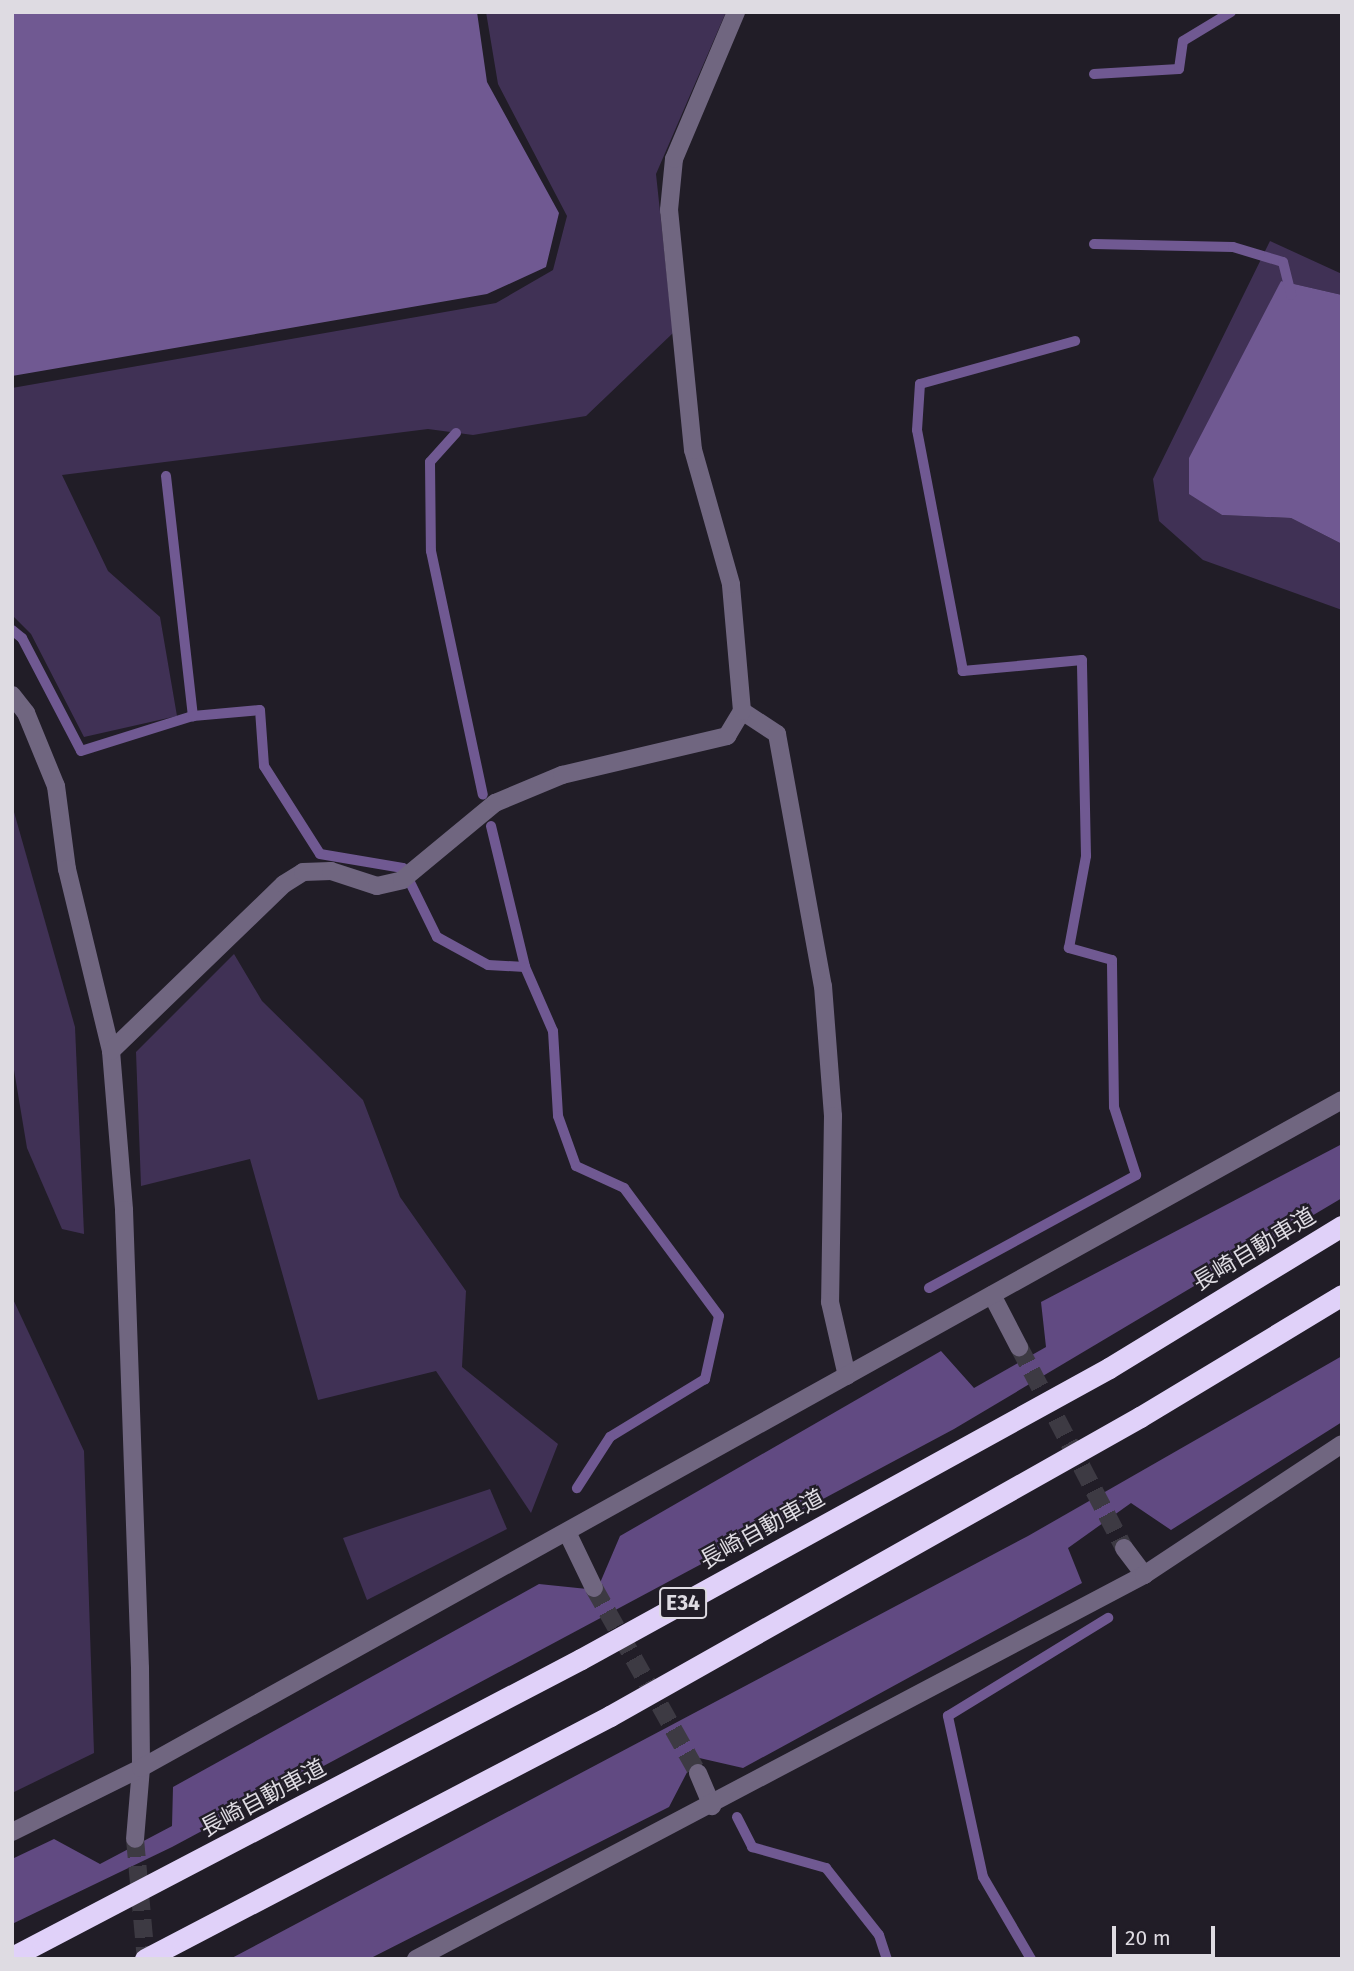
<!DOCTYPE html>
<html>
<head>
<meta charset="utf-8">
<style>
  body { margin:0 }
  #map { position:relative; width:1354px; height:1971px; overflow:hidden; background:#211d27; font-family:"Fira Sans","Noto Sans JP",sans-serif }
  div>[style] { position:absolute }
  .green>* { inset:0; background:#403155 }
  .forest>* { inset:0; background:#614a82 }
  .water>* { inset:0; background:#705992 }
  .stream>* { height:10px; margin:-5px; padding:0 5px; transform-origin:5px; border-radius:5px; background:#705992 }
  .minor-tunnel>* { height:18px; margin-top:-9px; transform-origin:0; background:repeating-linear-gradient(90deg,#3d3a43 0 18px,transparent 0 27px) }
  .minor>* { height:18px; margin:-9px; padding:0 9px; transform-origin:9px; border-radius:9px; background:#706680 }
  .highway>* { height:21px; margin:-10.5px; padding:0 10.5px; transform-origin:10.5px; border-radius:10.5px; background:#e0d1f9 }
  span { translate:-50% -50%; white-space:nowrap; text-align:center; line-height:1.15; -webkit-text-stroke:5px #211d27; paint-order:stroke }
  .shield-label span { padding:2px 5px; background:#211d27; border:2px solid; border-radius:5px; -webkit-text-stroke-width:0 }
  .shield-label { font-size:21px; color:#dedbe2; font-weight:700 }
  .street-label { font-size:23px; color:#dedbe2 }
  .frame { position:absolute; inset:0; border:14px solid #dedbe2; pointer-events:none }
  .scale { position:absolute; left:1112px; top:1926px; width:103px; height:32px; box-sizing:border-box; border:4px solid #dedbe2; border-top:0; padding-left:9px; font-size:21px; line-height:24px; white-space:nowrap; color:#dedbe2; -webkit-text-stroke:5px #211d27; paint-order:stroke }
</style>
</head>
<body>
<div id="map">
  <div class="green">
    <i style="clip-path:polygon(486px 12px,726px 12px,656px 174px,673px 333px,586px 416px,473px 435px,428px 429px,62px 475px,108px 571px,160px 617px,177px 716px,84px 737px,31px 634px,12px 615px,12px 388px,496px 303px,553px 270px,567px 216px,498px 84px)"></i>
    <i style="clip-path:polygon(1270px 241px,1342px 274px,1342px 295px,1281px 281px,1189px 493px,1222px 515px,1291px 518px,1342px 544px,1342px 610px,1203px 560px,1159px 521px,1153px 479px)"></i>
    <i style="clip-path:polygon(12px 805px,75px 1027px,84px 1234px,62px 1229px,27px 1148px,12px 1058px)"></i>
    <i style="clip-path:polygon(234px 954px,262px 1001px,363px 1100px,400px 1197px,466px 1291px,462px 1367px,558px 1444px,531px 1513px,436px 1371px,318px 1400px,250px 1159px,141px 1186px,136px 1052px)"></i>
    <i style="clip-path:polygon(12px 1297px,84px 1451px,94px 1753px,12px 1793px)"></i>
    <i style="clip-path:polygon(490px 1489px,507px 1529px,367px 1600px,343px 1538px)"></i>
  </div>
  <div class="forest">
    <i style="clip-path:polygon(1342px 1144px,1342px 1198px,954px 1429px,172px 1847px,12px 1924px,12px 1859px,54px 1839px,100px 1864px,172px 1826px,173px 1787px,539px 1584px,597px 1590px,620px 1536px,941px 1351px,974px 1388px,1046px 1347px,1041px 1302px)"></i>
    <i style="clip-path:polygon(1342px 1356px,1342px 1422px,1171px 1530px,1131px 1503px,1068px 1548px,1082px 1583px,743px 1768px,695px 1757px,669px 1807px,369px 1959px,230px 1959px,1028px 1536px)"></i>
  </div>
  <div class="water">
    <i style="clip-path:polygon(12px 12px,477px 12px,487px 82px,559px 213px,546px 267px,487px 294px,12px 376px)"></i>
    <i style="clip-path:polygon(1281px 281px,1342px 295px,1342px 544px,1291px 518px,1222px 515px,1189px 494px,1189px 458px)"></i>
  </div>
  <div class="stream">
    <i style="left:1094px;top:74px;width:85px;rotate:-3.4deg"></i>
    <i style="left:1179px;top:69px;width:28px;rotate:-82deg"></i>
    <i style="left:1183px;top:41px;width:56px;rotate:-31.1deg"></i>
    <i style="left:1094px;top:244px;width:139px;rotate:1.2deg"></i>
    <i style="left:1233px;top:247px;width:52px;rotate:16.7deg"></i>
    <i style="left:1283px;top:262px;width:34px;rotate:76deg"></i>
    <i style="left:456px;top:433px;width:39px;rotate:132deg"></i>
    <i style="left:430px;top:462px;width:89px;rotate:89.4deg"></i>
    <i style="left:431px;top:551px;width:249px;rotate:78deg"></i>
    <i style="left:166px;top:476px;width:242px;rotate:83.6deg"></i>
    <i style="left:12px;top:630px;width:13px;rotate:39deg"></i>
    <i style="left:22px;top:638px;width:127px;rotate:62.4deg"></i>
    <i style="left:81px;top:751px;width:117px;rotate:-17.4deg"></i>
    <i style="left:193px;top:716px;width:67px;rotate:-5.1deg"></i>
    <i style="left:260px;top:710px;width:56px;rotate:85.9deg"></i>
    <i style="left:264px;top:766px;width:104px;rotate:57.5deg"></i>
    <i style="left:320px;top:854px;width:84px;rotate:9.6deg"></i>
    <i style="left:403px;top:868px;width:77px;rotate:63.8deg"></i>
    <i style="left:437px;top:937px;width:58px;rotate:28.8deg"></i>
    <i style="left:488px;top:965px;width:37px;rotate:3deg"></i>
    <i style="left:491px;top:826px;width:145px;rotate:76.4deg"></i>
    <i style="left:525px;top:967px;width:70px;rotate:66.4deg"></i>
    <i style="left:553px;top:1031px;width:85px;rotate:86.6deg"></i>
    <i style="left:558px;top:1116px;width:53px;rotate:70.2deg"></i>
    <i style="left:576px;top:1166px;width:53px;rotate:24.6deg"></i>
    <i style="left:624px;top:1188px;width:159px;rotate:53.4deg"></i>
    <i style="left:719px;top:1316px;width:65px;rotate:102.5deg"></i>
    <i style="left:705px;top:1379px;width:111px;rotate:148.6deg"></i>
    <i style="left:610px;top:1437px;width:61px;rotate:122.9deg"></i>
    <i style="left:929px;top:1288px;width:236px;rotate:-28.6deg"></i>
    <i style="left:1136px;top:1175px;width:71px;rotate:-107.9deg"></i>
    <i style="left:1114px;top:1107px;width:147px;rotate:-90.8deg"></i>
    <i style="left:1112px;top:960px;width:45px;rotate:-164.4deg"></i>
    <i style="left:1069px;top:948px;width:94px;rotate:-79.5deg"></i>
    <i style="left:1086px;top:856px;width:196px;rotate:-91.2deg"></i>
    <i style="left:1082px;top:660px;width:120px;rotate:174.7deg"></i>
    <i style="left:963px;top:671px;width:245px;rotate:-100.8deg"></i>
    <i style="left:917px;top:430px;width:46px;rotate:-86.3deg"></i>
    <i style="left:920px;top:384px;width:161px;rotate:-15.5deg"></i>
    <i style="left:737px;top:1817px;width:34px;rotate:63deg"></i>
    <i style="left:752px;top:1847px;width:77px;rotate:15.8deg"></i>
    <i style="left:826px;top:1868px;width:85px;rotate:51.7deg"></i>
    <i style="left:879px;top:1935px;width:25px;rotate:72deg"></i>
    <i style="left:1031px;top:1959px;width:95px;rotate:-120.3deg"></i>
    <i style="left:983px;top:1877px;width:165px;rotate:-102.3deg"></i>
    <i style="left:948px;top:1716px;width:188px;rotate:-31.5deg"></i>
  </div>
  <div class="minor-tunnel">
    <i style="left:1019px;top:1347px;width:227px;rotate:62.4deg"></i>
    <i style="left:594px;top:1588px;width:212px;rotate:60.7deg"></i>
    <i style="left:135px;top:1839px;width:121px;rotate:84.8deg"></i>
  </div>
  <div class="minor">
    <i style="left:12px;top:695px;width:23px;rotate:52deg"></i>
    <i style="left:26px;top:713px;width:79px;rotate:67.7deg"></i>
    <i style="left:56px;top:786px;width:84px;rotate:82.5deg"></i>
    <i style="left:67px;top:869px;width:187px;rotate:76.4deg"></i>
    <i style="left:111px;top:1051px;width:160px;rotate:85.3deg"></i>
    <i style="left:124px;top:1210px;width:458px;rotate:88deg"></i>
    <i style="left:140px;top:1668px;width:100px;rotate:89.4deg"></i>
    <i style="left:141px;top:1768px;width:71px;rotate:94.8deg"></i>
    <i style="left:742px;top:711px;width:42px;rotate:33.3deg"></i>
    <i style="left:777px;top:734px;width:256px;rotate:79.7deg"></i>
    <i style="left:823px;top:986px;width:130px;rotate:85.6deg"></i>
    <i style="left:833px;top:1116px;width:186px;rotate:90.9deg"></i>
    <i style="left:830px;top:1302px;width:76px;rotate:77.1deg"></i>
    <i style="left:111px;top:1051px;width:240px;rotate:-44deg"></i>
    <i style="left:284px;top:884px;width:22px;rotate:-32deg"></i>
    <i style="left:303px;top:872px;width:28px;rotate:-2deg"></i>
    <i style="left:331px;top:871px;width:48px;rotate:18.1deg"></i>
    <i style="left:377px;top:886px;width:26px;rotate:-13deg"></i>
    <i style="left:402px;top:880px;width:121px;rotate:-39.6deg"></i>
    <i style="left:495px;top:803px;width:73px;rotate:-22.7deg"></i>
    <i style="left:562px;top:775px;width:170px;rotate:-13.3deg"></i>
    <i style="left:727px;top:736px;width:29px;rotate:-59deg"></i>
    <i style="left:742px;top:711px;width:127px;rotate:-95deg"></i>
    <i style="left:731px;top:584px;width:139px;rotate:-105.8deg"></i>
    <i style="left:693px;top:450px;width:241px;rotate:-95.7deg"></i>
    <i style="left:669px;top:210px;width:51px;rotate:-84.4deg"></i>
    <i style="left:674px;top:159px;width:160px;rotate:-67.1deg"></i>
    <i style="left:992px;top:1295px;width:59px;rotate:62.6deg"></i>
    <i style="left:567px;top:1532px;width:62px;rotate:64.3deg"></i>
    <i style="left:1124px;top:1548px;width:34px;rotate:53deg"></i>
    <i style="left:698px;top:1773px;width:36px;rotate:67deg"></i>
    <i style="left:12px;top:1832px;width:144px;rotate:-26.4deg"></i>
    <i style="left:141px;top:1768px;width:1374px;rotate:-29.08deg"></i>
    <i style="left:416px;top:1959px;width:823px;rotate:-27.81deg"></i>
    <i style="left:1144px;top:1575px;width:237px;rotate:-33.5deg"></i>
  </div>
  <div class="highway">
    <i style="left:12px;top:1957px;width:642px;rotate:-27.64deg"></i>
    <i style="left:581px;top:1659px;width:603px;rotate:-28.86deg"></i>
    <i style="left:1109px;top:1368px;width:273px;rotate:-31.4deg"></i>
    <i style="left:145px;top:1959px;width:525px;rotate:-27.59deg"></i>
    <i style="left:610px;top:1716px;width:609px;rotate:-29.43deg"></i>
    <i style="left:1140px;top:1417px;width:236px;rotate:-31.1deg"></i>
  </div>
  <div class="shield-label">
    <span style="left:683px;top:1603px">E34</span>
  </div>
  <div class="street-label">
    <span style="left:1254px;top:1249px;rotate:-31deg">長崎自動車道</span>
    <span style="left:762px;top:1529px;rotate:-29deg">長崎自動車道</span>
    <span style="left:263px;top:1798px;rotate:-28deg">長崎自動車道</span>
  </div>
  <div class="frame"></div>
  <div class="scale">20 m</div>
</div>
</body>
</html>
